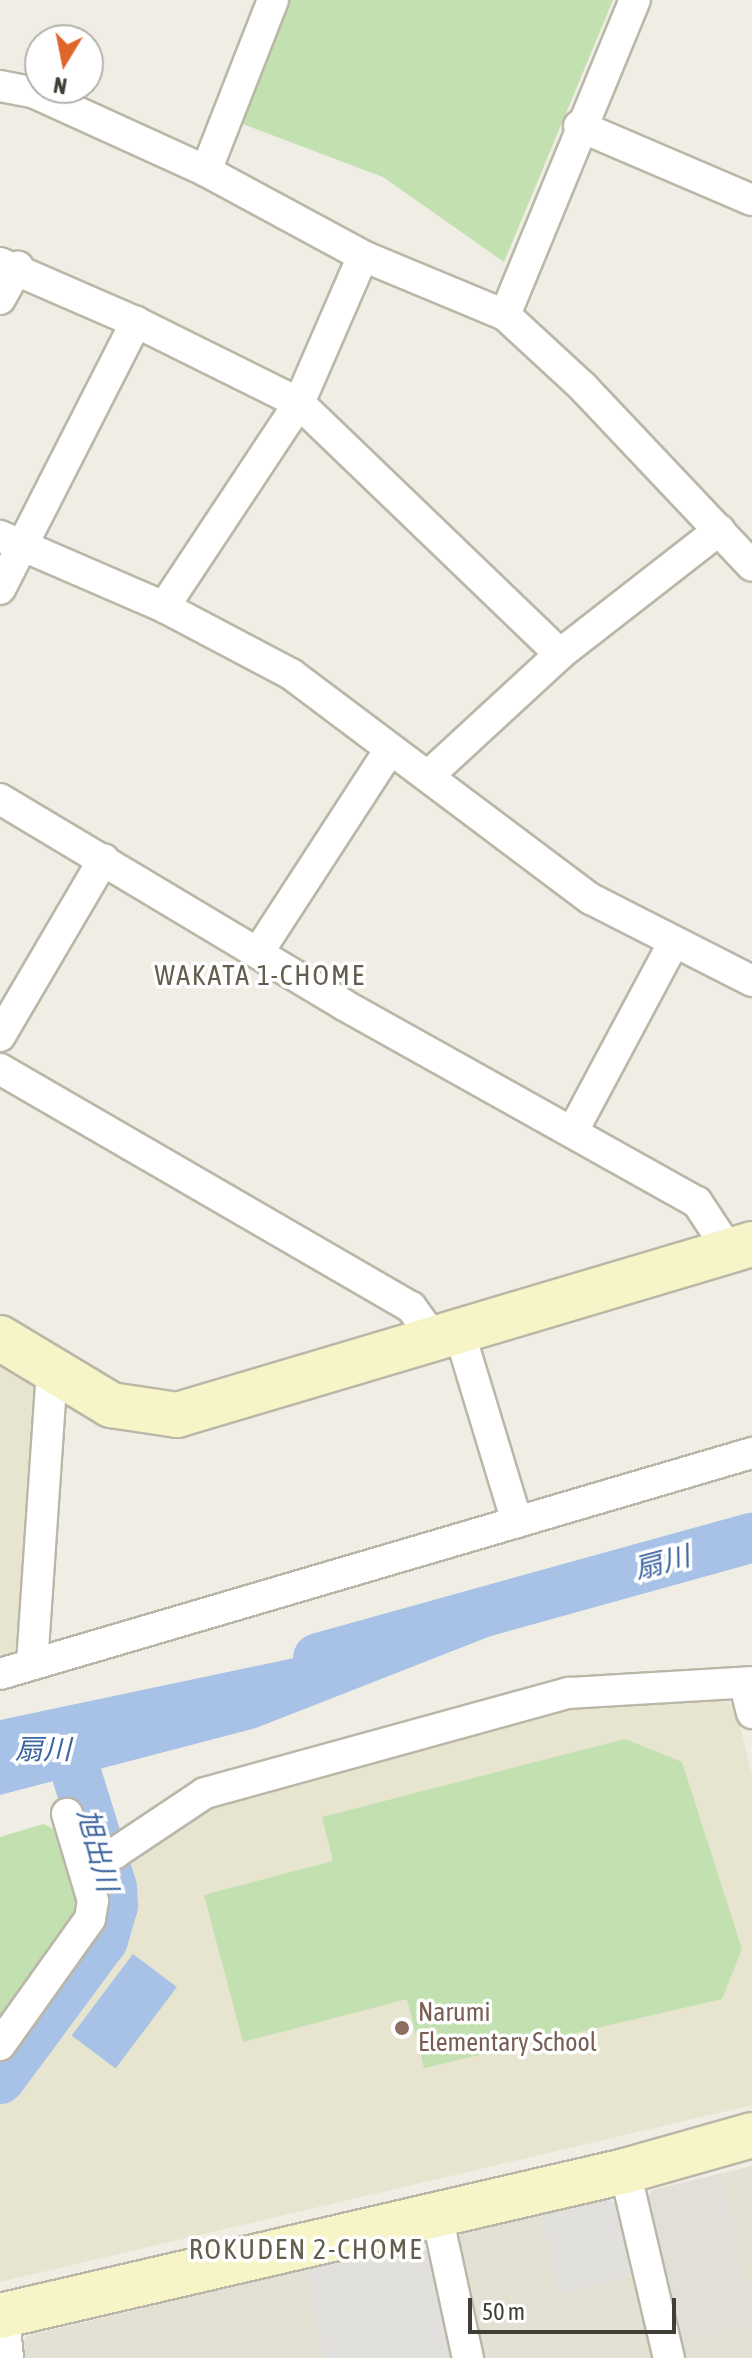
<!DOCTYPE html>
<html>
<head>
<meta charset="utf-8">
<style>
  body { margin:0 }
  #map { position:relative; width:752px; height:2358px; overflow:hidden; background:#f0eee4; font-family:"Asap Condensed","Noto Sans JP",sans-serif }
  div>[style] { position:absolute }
  .residential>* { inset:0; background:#e3e1d3 }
  .industrial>* { inset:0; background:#e2dfd9 }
  .education>* { inset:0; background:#e7e5d0 }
  .green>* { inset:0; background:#c3e0b1 }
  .parking>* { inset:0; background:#e1e0dc }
  .water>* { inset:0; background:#a7c2e6; transform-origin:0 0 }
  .river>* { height:50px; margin:-25px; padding:0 25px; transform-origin:25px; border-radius:25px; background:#a7c2e6 }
  .roads { filter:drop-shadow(2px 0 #bab7a8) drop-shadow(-2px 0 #bab7a8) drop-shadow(0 2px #bab7a8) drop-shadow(0 -2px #bab7a8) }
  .street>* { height:30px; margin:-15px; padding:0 15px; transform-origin:15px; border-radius:15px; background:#fff }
  .secondary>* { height:44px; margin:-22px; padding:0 22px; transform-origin:22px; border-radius:22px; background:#f7f4c7 }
  .dots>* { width:22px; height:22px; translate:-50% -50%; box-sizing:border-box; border:4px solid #fff; border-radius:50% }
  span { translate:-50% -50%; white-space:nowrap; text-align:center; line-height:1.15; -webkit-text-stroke:7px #fff; paint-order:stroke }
  .education-label { font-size:26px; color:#785e54 }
  .left { translate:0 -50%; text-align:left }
  .neighbourhood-label { font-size:28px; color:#635e4d; letter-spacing:2px }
  .water-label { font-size:28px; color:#3c649f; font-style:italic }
  .north { position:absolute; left:24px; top:24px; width:80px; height:80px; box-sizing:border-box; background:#fff; border:2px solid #b3b2ae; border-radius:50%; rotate:190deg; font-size:22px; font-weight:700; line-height:32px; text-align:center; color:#413e35 }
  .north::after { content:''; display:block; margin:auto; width:28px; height:36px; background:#e0652b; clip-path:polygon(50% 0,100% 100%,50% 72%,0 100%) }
  .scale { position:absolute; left:468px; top:2298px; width:208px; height:36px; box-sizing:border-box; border:4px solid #413e35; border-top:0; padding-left:10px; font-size:24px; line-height:28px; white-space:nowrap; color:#413e35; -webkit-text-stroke:6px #fff; paint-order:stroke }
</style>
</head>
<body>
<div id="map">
  <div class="residential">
    <i style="clip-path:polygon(752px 2166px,752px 2281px,745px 2282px,722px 2173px)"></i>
    <i style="clip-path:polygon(541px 2215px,558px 2293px,637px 2274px,657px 2358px,480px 2358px,454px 2246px,460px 2234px)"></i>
    <i style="clip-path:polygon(305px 2270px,324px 2358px,18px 2358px,26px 2336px)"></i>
    <i style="clip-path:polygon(752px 2325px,752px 2358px,682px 2358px,678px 2342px)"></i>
  </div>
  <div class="industrial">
    <i style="clip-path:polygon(722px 2173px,745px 2282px,752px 2281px,752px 2325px,678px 2342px,645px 2202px,652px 2190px)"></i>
  </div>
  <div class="education">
    <i style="clip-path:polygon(0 1359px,30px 1376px,38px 1391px,20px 1654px,0 1665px)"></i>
    <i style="clip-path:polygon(716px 1698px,735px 1706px,752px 1775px,752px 2105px,0 2282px,0 2097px,113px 1946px,123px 1906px,119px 1865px,211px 1805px,572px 1705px)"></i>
  </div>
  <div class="green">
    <i style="clip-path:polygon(290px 0,613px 0,504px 262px,383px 177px,240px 123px)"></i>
    <i style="clip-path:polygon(625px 1739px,682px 1762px,742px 1949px,722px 1999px,424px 2068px,407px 1999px,243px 2042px,204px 1895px,333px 1861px,322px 1817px)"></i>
    <i style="clip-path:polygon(43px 1824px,63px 1833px,84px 1902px,0 2030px,0 1837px)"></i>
  </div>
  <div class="parking">
    <i style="clip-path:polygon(608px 2199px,620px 2206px,637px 2274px,558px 2293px,541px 2215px)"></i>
    <i style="clip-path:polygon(414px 2245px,431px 2252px,456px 2358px,324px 2358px,305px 2270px)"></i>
  </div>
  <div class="water">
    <i style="clip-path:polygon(752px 1530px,752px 1554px,501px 1632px,256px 1728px,0 1795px,0 1720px,469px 1621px)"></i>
    <i style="left:133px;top:1954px;width:55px;height:102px;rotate:37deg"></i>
  </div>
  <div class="river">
    <i style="left:318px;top:1658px;width:450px;rotate:-15.5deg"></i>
    <i style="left:0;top:2079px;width:173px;rotate:-53.5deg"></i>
    <i style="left:103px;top:1940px;width:35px;rotate:-74deg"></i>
    <i style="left:113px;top:1906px;width:18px;rotate:-93deg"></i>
    <i style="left:112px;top:1888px;width:161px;rotate:-107.3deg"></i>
  </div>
  <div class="roads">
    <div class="street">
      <i style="left:0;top:86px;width:36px;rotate:11deg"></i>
      <i style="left:35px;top:93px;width:188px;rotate:24.5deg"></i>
      <i style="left:206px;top:171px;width:179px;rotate:28.4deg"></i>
      <i style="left:363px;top:256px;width:154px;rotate:22.6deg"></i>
      <i style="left:505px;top:315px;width:106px;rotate:42.7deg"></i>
      <i style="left:583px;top:387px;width:246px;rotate:46.6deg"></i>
      <i style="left:579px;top:126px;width:188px;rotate:23.2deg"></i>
      <i style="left:206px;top:171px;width:184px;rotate:-68.6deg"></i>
      <i style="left:0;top:263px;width:148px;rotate:23.5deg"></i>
      <i style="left:136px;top:322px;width:182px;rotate:26.4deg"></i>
      <i style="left:299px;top:403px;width:362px;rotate:43.9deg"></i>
      <i style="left:0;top:299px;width:37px;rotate:-61deg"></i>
      <i style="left:505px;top:315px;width:341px;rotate:-67.6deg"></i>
      <i style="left:0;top:536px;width:179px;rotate:23.4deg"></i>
      <i style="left:164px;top:607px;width:144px;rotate:27.8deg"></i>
      <i style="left:291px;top:674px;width:375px;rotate:36.9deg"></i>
      <i style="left:591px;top:899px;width:181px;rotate:27deg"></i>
      <i style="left:0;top:589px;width:300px;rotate:-63deg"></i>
      <i style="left:164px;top:607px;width:245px;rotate:-56.5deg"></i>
      <i style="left:299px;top:403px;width:160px;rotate:-66.5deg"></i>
      <i style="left:428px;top:776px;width:180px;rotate:-42.7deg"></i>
      <i style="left:560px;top:654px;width:202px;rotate:-37.9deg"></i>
      <i style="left:0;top:799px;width:401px;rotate:30.9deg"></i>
      <i style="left:344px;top:1005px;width:404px;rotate:29.2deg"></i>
      <i style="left:697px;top:1202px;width:56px;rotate:56.6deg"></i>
      <i style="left:259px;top:951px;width:239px;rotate:-57deg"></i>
      <i style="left:0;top:1036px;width:205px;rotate:-59.6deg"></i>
      <i style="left:0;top:1069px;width:475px;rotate:30.1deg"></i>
      <i style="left:411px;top:1307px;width:34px;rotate:54deg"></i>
      <i style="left:574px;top:1129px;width:212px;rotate:-61.9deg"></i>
      <i style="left:458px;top:1328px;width:203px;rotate:73.1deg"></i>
      <i style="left:32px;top:1664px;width:298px;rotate:-86.1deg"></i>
      <i style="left:0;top:1674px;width:784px;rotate:-16.38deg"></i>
      <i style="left:745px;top:1685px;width:29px;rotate:76deg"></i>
      <i style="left:83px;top:1863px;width:34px;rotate:-17deg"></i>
      <i style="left:115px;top:1853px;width:108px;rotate:-33.7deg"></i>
      <i style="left:205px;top:1793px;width:377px;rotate:-15.4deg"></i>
      <i style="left:569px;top:1693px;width:183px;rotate:-3.4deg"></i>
      <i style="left:0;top:2045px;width:155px;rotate:-54.5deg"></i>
      <i style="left:90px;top:1919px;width:18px;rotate:-81deg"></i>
      <i style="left:93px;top:1901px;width:91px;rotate:-106.6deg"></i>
      <i style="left:625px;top:2171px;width:192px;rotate:76.8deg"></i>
      <i style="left:437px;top:2215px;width:146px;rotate:77.8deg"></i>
      <i style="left:4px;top:2315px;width:43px;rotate:84.7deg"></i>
    </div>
    <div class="secondary">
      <i style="left:0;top:1338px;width:130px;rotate:31.1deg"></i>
      <i style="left:111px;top:1405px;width:67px;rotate:8.6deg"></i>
      <i style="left:177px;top:1415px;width:600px;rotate:-16.56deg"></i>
      <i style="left:0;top:2316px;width:642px;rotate:-13.06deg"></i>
      <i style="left:625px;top:2171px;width:132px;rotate:-15.8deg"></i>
    </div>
  </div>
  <div class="dots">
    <i style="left:402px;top:2028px;background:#8d6e63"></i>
  </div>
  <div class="education-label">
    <span class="left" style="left:418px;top:2028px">Narumi<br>Elementary School</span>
  </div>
  <div class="neighbourhood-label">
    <span style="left:260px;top:975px">WAKATA 1-CHOME</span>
    <span style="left:306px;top:2249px">ROKUDEN 2-CHOME</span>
  </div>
  <div class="water-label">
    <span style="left:662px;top:1562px;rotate:-15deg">扇川</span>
    <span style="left:43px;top:1749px">扇川</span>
    <span style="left:98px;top:1850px;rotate:75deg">旭出川</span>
  </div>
  <div class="north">N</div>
  <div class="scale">50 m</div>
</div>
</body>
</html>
